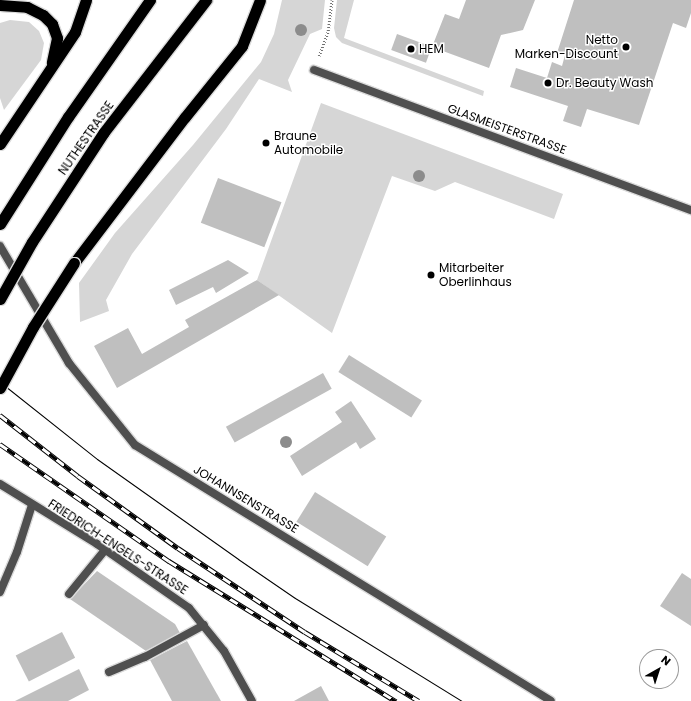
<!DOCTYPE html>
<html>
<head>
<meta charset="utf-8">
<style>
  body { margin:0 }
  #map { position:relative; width:691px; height:701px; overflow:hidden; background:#fff; font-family:Poppins,sans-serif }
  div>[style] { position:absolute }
  .green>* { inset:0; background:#d6d6d6 }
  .building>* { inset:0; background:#bfbfbf; transform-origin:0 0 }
  .path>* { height:2.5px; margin-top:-1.25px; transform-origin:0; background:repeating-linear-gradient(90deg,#717171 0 1px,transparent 0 3px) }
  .roads { filter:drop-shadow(1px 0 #dbdbdb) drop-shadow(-1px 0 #dbdbdb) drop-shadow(0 1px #dbdbdb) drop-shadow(0 -1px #dbdbdb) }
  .service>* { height:8px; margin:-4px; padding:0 4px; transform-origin:4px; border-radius:4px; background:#4f4f4f }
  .minor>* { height:8px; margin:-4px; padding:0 4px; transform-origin:4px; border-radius:4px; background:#4f4f4f }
  .tertiary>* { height:8px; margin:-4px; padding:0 4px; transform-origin:4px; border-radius:4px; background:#4f4f4f }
  .trunk>* { height:11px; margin:-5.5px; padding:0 5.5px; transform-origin:5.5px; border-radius:5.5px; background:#000 }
  .tram>* { height:1px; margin:-0.5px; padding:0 0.5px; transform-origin:0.5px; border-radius:0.5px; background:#000 }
  .rail>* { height:4.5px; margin-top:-2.25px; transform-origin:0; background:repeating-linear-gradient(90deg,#fff 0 9px,#000 0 18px); box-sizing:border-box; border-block:1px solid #000 }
  .bridges { filter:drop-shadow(1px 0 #dbdbdb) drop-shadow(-1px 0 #dbdbdb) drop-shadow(0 1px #dbdbdb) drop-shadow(0 -1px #dbdbdb) }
  .trunk-bridge>* { height:11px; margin:-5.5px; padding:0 5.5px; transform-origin:5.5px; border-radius:5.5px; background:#000 }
  .trees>* { width:12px; height:12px; margin:-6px; border-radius:50%; background:#8c8c8c }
  .dots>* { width:11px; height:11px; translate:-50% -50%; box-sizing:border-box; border:2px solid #fff; border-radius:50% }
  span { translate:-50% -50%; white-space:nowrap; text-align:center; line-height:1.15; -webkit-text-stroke:3px #fff; paint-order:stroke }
  .poi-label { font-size:12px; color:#000 }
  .right { translate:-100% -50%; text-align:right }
  .left { translate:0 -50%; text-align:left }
  .street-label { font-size:12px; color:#000 }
  .north { position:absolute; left:639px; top:649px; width:40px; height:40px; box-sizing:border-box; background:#fff; border:1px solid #999; border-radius:50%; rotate:39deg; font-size:11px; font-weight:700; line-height:16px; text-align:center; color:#000 }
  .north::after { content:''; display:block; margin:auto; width:14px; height:18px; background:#000; clip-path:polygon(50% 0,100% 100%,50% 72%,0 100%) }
</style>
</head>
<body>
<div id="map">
  <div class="green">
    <i style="clip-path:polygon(282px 0,325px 0,322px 29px,310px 34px,288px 80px,292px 92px,259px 79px,226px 129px,132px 254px,106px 300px,109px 311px,80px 322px,79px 283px,115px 233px,193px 145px,261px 62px,274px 34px)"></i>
    <i style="clip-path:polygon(337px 0,354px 0,344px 38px,484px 91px,483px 96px,342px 43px,336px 37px,334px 28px)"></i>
    <i style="clip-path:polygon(10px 20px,29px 22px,39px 31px,44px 43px,41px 60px,4px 110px,0 98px,0 23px)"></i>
    <i style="clip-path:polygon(321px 103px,563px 194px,554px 219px,455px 182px,435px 191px,392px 176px,332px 333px,257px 280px)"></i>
  </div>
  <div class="building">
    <i style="clip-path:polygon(466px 0,535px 0,523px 30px,501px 35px,489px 68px,432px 47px,445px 14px,459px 19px)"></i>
    <i style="clip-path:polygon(574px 0,691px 0,691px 13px,686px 28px,673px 23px,639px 125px,587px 109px,581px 127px,563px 121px,568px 106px,510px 87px,516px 68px,547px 78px,552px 62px,562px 66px,565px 55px,557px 53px)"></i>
    <i style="left:397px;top:34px;width:37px;height:17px;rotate:20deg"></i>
    <i style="left:218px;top:178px;width:68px;height:48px;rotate:21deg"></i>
    <i style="clip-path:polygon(228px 260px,249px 273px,216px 293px,213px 287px,176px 305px,169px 290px)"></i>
    <i style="clip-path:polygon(257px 280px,279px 295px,117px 388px,94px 346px,128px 328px,142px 354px,189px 327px,185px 320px)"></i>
    <i style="left:349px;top:355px;width:86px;height:20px;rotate:32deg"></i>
    <i style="left:323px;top:373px;width:18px;height:111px;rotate:61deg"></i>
    <i style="clip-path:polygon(351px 401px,376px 439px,360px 449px,356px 442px,302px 476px,290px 456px,342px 422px,335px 412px)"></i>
    <i style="left:315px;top:492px;width:84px;height:35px;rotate:32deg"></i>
    <i style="clip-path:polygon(97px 571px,175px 624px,180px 633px,146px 651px,70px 599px)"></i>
    <i style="clip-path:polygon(682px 573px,691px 579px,691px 626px,660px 606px)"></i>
    <i style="left:62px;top:632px;width:29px;height:52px;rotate:63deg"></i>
    <i style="clip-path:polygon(187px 641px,221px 701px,172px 701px,150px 660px)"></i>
    <i style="clip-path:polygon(79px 669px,89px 690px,68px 701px,15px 701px)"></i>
    <i style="clip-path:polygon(321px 686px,329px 701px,294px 701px)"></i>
  </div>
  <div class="path">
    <i style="left:319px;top:56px;width:27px;rotate:-70deg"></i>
    <i style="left:328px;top:31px;width:31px;rotate:-83deg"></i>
  </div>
  <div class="roads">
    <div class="service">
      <i style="left:0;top:592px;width:43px;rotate:-67deg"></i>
      <i style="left:17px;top:552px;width:49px;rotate:-72.3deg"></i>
      <i style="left:69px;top:594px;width:57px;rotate:-50.7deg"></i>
      <i style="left:109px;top:672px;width:39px;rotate:-23deg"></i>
      <i style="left:145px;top:657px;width:67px;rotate:-28.5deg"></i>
    </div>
    <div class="minor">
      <i style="left:314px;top:70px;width:402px;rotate:20.4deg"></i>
      <i style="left:0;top:246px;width:136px;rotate:59.5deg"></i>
      <i style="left:69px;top:363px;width:105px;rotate:51.2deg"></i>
      <i style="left:135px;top:445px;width:488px;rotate:31.6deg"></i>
    </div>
    <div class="tertiary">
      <i style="left:0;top:484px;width:114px;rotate:31.7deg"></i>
      <i style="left:97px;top:544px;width:112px;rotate:34.8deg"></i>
      <i style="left:189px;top:608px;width:55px;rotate:50.9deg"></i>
      <i style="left:224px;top:651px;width:57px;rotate:60.8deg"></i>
    </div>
    <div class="trunk">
      <i style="left:0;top:5px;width:27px;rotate:4deg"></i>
      <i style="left:27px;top:7px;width:18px;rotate:27deg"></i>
      <i style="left:43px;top:15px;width:13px;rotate:45deg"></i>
      <i style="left:52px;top:24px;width:15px;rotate:70deg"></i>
      <i style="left:57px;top:38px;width:25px;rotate:102deg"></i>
      <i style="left:0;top:144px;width:135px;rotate:-56.2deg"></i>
      <i style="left:75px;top:32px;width:34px;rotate:-71deg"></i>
      <i style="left:0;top:224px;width:127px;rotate:-57.6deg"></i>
      <i style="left:68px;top:117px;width:143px;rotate:-55deg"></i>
      <i style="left:74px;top:263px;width:183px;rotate:-52.8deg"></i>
      <i style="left:185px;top:117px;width:91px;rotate:-51.2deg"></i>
      <i style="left:242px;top:46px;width:49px;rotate:-68.6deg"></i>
    </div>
  </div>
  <div class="tram">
    <i style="left:0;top:382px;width:124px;rotate:38.4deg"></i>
    <i style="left:97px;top:459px;width:173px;rotate:35.3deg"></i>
    <i style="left:238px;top:559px;width:69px;rotate:34.4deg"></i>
    <i style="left:295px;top:598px;width:196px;rotate:31.7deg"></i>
  </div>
  <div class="rail">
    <i style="left:0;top:415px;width:99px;rotate:38deg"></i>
    <i style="left:78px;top:476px;width:123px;rotate:35.8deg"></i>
    <i style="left:178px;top:548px;width:152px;rotate:33.5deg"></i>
    <i style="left:305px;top:632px;width:133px;rotate:31.2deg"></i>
    <i style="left:0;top:444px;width:206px;rotate:34.7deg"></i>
    <i style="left:169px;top:561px;width:267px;rotate:31.7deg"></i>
  </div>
  <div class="bridges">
    <div class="trunk-bridge">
      <i style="left:0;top:299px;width:65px;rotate:-60.7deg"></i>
      <i style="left:32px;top:242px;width:131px;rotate:-56.8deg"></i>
      <i style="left:104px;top:132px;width:167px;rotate:-52.3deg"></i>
      <i style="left:0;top:388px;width:69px;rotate:-61.6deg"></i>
      <i style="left:33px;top:327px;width:76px;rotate:-57.4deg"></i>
    </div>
  </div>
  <div class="trees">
    <i style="left:301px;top:30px"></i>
    <i style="left:419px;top:176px"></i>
    <i style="left:286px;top:442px"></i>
  </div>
  <div class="dots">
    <i style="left:626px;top:47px;background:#000"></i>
    <i style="left:411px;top:49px;background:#000"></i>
    <i style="left:548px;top:83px;background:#000"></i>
    <i style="left:266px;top:143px;background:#000"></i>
    <i style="left:431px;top:275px;background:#000"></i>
  </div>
  <div class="poi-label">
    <span class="right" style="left:618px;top:47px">Netto<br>Marken-Discount</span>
    <span class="left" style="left:419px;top:49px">HEM</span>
    <span class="left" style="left:556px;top:83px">Dr. Beauty Wash</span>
    <span class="left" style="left:274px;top:143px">Braune<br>Automobile</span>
    <span class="left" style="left:439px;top:275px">Mitarbeiter<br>Oberlinhaus</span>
  </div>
  <div class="street-label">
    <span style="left:507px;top:129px;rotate:20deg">GLASMEISTERSTRASSE</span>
    <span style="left:86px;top:138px;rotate:-55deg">NUTHESTRASSE</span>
    <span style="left:246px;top:499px;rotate:31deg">JOHANNSENSTRASSE</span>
    <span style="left:118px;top:547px;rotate:33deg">FRIEDRICH-ENGELS-STRASSE</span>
  </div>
  <div class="north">N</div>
</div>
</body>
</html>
